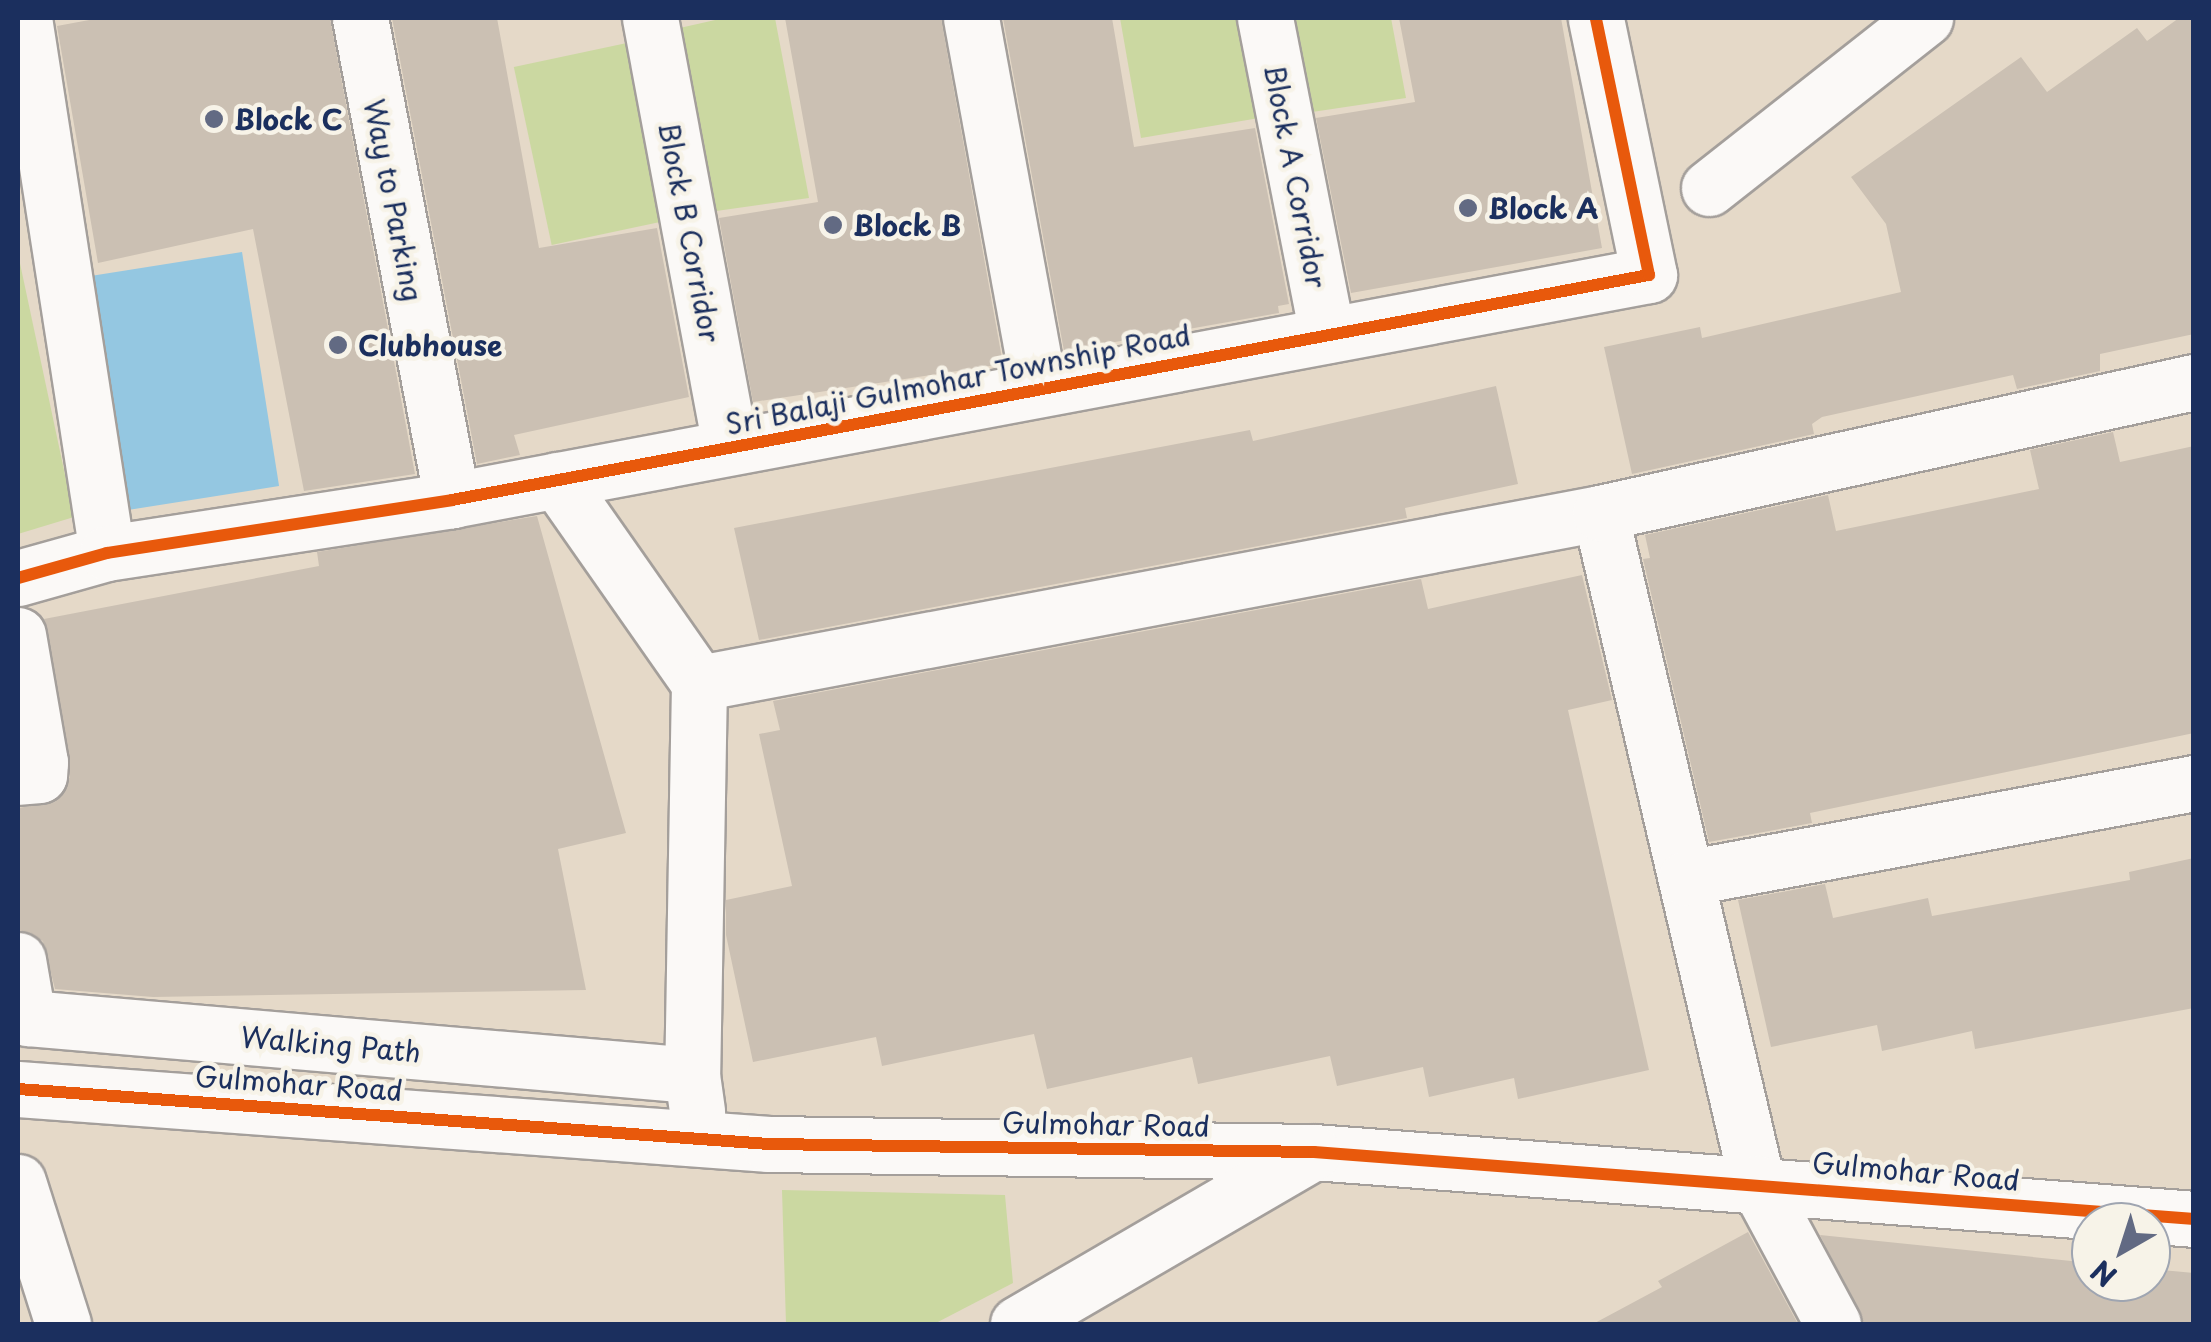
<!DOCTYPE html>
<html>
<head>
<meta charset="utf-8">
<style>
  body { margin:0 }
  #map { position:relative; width:2211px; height:1342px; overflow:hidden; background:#e5d9c8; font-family:"Playpen Sans",sans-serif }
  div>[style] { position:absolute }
  .green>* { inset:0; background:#cbd8a1; transform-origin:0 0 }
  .water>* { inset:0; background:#94c7e1; transform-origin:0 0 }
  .building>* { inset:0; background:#cbc0b3 }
  .roads { filter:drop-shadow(2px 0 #a49f9b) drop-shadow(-2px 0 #a49f9b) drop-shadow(0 2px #a49f9b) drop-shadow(0 -2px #a49f9b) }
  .minor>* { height:55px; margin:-27.5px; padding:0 27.5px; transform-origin:27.5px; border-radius:27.5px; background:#fbf9f7 }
  .cycleway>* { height:12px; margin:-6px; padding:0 6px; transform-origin:6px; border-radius:6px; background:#e8590c }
  .dots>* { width:28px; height:28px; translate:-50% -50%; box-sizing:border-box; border:5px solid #f7f3e8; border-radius:50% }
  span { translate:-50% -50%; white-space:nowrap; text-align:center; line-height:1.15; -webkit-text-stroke:9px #f7f3e8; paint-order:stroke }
  .poi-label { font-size:28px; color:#1b2f5e; font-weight:700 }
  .left { translate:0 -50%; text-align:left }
  .street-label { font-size:28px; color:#1b2f5e }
  .frame { position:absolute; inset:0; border:20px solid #1b2f5e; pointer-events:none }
  .north { position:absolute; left:2071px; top:1202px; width:100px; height:100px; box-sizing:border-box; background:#f7f3e8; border:2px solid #9fa5b1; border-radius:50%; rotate:219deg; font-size:28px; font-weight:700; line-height:40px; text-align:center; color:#1b2f5e }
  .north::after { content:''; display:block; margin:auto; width:35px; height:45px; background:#626a83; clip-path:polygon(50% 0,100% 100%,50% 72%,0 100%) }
</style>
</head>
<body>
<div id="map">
  <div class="green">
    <i style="clip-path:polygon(724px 18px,775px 18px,809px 198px,695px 214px,662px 32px)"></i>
    <i style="clip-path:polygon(1120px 18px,1251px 18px,1271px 116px,1141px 138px)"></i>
    <i style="clip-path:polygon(1273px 18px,1391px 18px,1406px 98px,1292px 115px)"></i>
    <i style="left:641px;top:40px;width:182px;height:130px;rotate:78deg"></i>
    <i style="clip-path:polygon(18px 254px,74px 517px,18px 534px)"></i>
    <i style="clip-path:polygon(782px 1190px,1005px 1195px,1013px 1283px,934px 1324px,786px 1324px)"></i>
  </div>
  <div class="water">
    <i style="left:242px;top:252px;width:237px;height:158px;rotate:81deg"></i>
  </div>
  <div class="building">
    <i style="clip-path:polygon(100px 18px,330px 18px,415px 474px,304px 491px,253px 229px,98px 263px,57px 26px)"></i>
    <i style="clip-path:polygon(392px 18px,497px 18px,539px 248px,657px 228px,689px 397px,514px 435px,520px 455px,477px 464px)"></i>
    <i style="clip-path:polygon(785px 18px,941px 18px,1003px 364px,753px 402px,719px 218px,818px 202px)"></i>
    <i style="clip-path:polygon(1003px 18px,1112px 18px,1134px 147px,1255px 128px,1289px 304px,1278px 306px,1279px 313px,1064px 351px)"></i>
    <i style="clip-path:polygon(1399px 18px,1561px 18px,1602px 248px,1351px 293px,1316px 118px,1415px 102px)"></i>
    <i style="clip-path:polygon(2179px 18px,2194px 18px,2194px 334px,2100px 354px,2100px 371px,2017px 389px,2013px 375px,1822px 417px,1812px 424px,1814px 434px,1632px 474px,1604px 347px,1700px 327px,1702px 338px,1901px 292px,1886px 224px,1851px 177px,2021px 57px,2047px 92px,2137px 28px,2147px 41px)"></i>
    <i style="clip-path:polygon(1496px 386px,1518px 484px,1405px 508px,1407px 518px,759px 640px,734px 528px,1250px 430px,1253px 441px)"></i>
    <i style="clip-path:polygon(2113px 432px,2120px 462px,2194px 446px,2194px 733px,1810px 813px,1812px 823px,1709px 842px,1643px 559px,1650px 558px,1645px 535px,1828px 495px,1836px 531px,2039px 489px,2030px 450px)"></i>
    <i style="clip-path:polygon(537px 516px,626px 833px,558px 849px,586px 990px,153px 997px,55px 989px,43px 941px,20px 930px,18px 917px,18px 808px,55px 802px,70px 777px,44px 619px,319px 566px,317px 552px)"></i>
    <i style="clip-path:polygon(1582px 575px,1612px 700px,1568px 710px,1649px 1070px,1518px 1099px,1514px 1078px,1429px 1097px,1423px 1067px,1337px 1086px,1330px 1056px,1198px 1084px,1192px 1057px,1047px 1089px,1034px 1034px,882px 1066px,876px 1037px,753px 1062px,726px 935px,726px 900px,792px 886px,759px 734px,780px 730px,773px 701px,1421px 579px,1428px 609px)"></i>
    <i style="clip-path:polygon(2194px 858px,2194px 1008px,1975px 1049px,1972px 1031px,1882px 1051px,1877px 1025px,1771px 1047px,1738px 900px,1825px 884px,1833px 918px,1928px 898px,1932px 916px,2130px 880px,2129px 872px)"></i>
    <i style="clip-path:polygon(1748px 1232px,1798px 1324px,1593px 1324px,1662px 1287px,1658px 1281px)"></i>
    <i style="clip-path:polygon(1820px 1235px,2091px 1263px,2091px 1282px,2151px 1282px,2151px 1269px,2194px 1273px,2194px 1324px,1864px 1324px)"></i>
  </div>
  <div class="roads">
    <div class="minor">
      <i style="left:24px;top:18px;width:541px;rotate:81.18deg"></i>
      <i style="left:360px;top:18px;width:491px;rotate:79.2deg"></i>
      <i style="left:650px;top:18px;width:436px;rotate:79.4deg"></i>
      <i style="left:971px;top:18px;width:377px;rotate:79.6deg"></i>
      <i style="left:1265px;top:18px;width:323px;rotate:78.9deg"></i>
      <i style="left:1709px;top:188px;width:275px;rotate:-38.2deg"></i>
      <i style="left:557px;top:480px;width:248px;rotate:55deg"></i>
      <i style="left:699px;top:683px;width:392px;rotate:91deg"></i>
      <i style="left:692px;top:1075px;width:37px;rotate:82deg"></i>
      <i style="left:1600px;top:513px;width:688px;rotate:76.81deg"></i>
      <i style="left:1757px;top:1183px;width:160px;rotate:61.7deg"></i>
      <i style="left:18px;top:578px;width:92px;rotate:-15.7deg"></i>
      <i style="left:107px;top:553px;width:349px;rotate:-8.7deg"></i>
      <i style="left:452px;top:500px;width:1218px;rotate:-10.65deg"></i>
      <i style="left:1649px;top:275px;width:262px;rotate:-101.7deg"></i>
      <i style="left:18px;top:635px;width:129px;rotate:80.2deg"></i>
      <i style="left:40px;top:762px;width:13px;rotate:94deg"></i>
      <i style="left:39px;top:775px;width:21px;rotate:175deg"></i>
      <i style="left:699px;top:683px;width:917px;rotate:-10.68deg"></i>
      <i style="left:1600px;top:513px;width:608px;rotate:-12.44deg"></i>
      <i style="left:1686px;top:878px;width:517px;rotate:-10.59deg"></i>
      <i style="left:18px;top:960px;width:59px;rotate:80.2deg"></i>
      <i style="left:28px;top:1018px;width:666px;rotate:4.91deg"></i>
      <i style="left:18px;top:1089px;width:753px;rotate:4.19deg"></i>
      <i style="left:769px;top:1144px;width:545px;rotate:0.84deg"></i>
      <i style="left:1314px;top:1152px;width:883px;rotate:4.35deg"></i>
      <i style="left:18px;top:1182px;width:149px;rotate:72.4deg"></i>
      <i style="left:1018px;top:1324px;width:341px;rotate:-30.2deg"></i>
    </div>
  </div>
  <div class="cycleway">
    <i style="left:18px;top:578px;width:92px;rotate:-15.7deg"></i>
    <i style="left:107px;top:553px;width:349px;rotate:-8.7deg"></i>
    <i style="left:452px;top:500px;width:1218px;rotate:-10.65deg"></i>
    <i style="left:1649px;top:275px;width:262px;rotate:-101.7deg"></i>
    <i style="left:18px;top:1089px;width:753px;rotate:4.19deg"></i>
    <i style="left:769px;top:1144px;width:545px;rotate:0.84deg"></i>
    <i style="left:1314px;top:1152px;width:883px;rotate:4.35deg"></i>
  </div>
  <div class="dots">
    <i style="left:214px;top:119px;background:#626a83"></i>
    <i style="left:1468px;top:208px;background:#626a83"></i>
    <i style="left:833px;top:225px;background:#626a83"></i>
    <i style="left:338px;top:345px;background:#626a83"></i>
  </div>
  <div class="poi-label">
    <span class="left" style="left:234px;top:119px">Block C</span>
    <span class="left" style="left:1488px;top:208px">Block A</span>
    <span class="left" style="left:853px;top:225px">Block B</span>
    <span class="left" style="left:358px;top:345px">Clubhouse</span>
  </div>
  <div class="street-label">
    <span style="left:1296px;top:176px;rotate:79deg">Block A Corridor</span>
    <span style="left:394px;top:200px;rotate:79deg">Way to Parking</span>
    <span style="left:690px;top:232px;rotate:79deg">Block B Corridor</span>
    <span style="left:958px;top:379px;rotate:-11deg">Sri Balaji Gulmohar Township Road</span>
    <span style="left:331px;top:1044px;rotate:5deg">Walking Path</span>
    <span style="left:299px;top:1083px;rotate:4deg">Gulmohar Road</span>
    <span style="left:1106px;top:1124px;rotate:1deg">Gulmohar Road</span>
    <span style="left:1916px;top:1171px;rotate:5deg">Gulmohar Road</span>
  </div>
  <div class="frame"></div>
  <div class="north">N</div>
</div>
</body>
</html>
